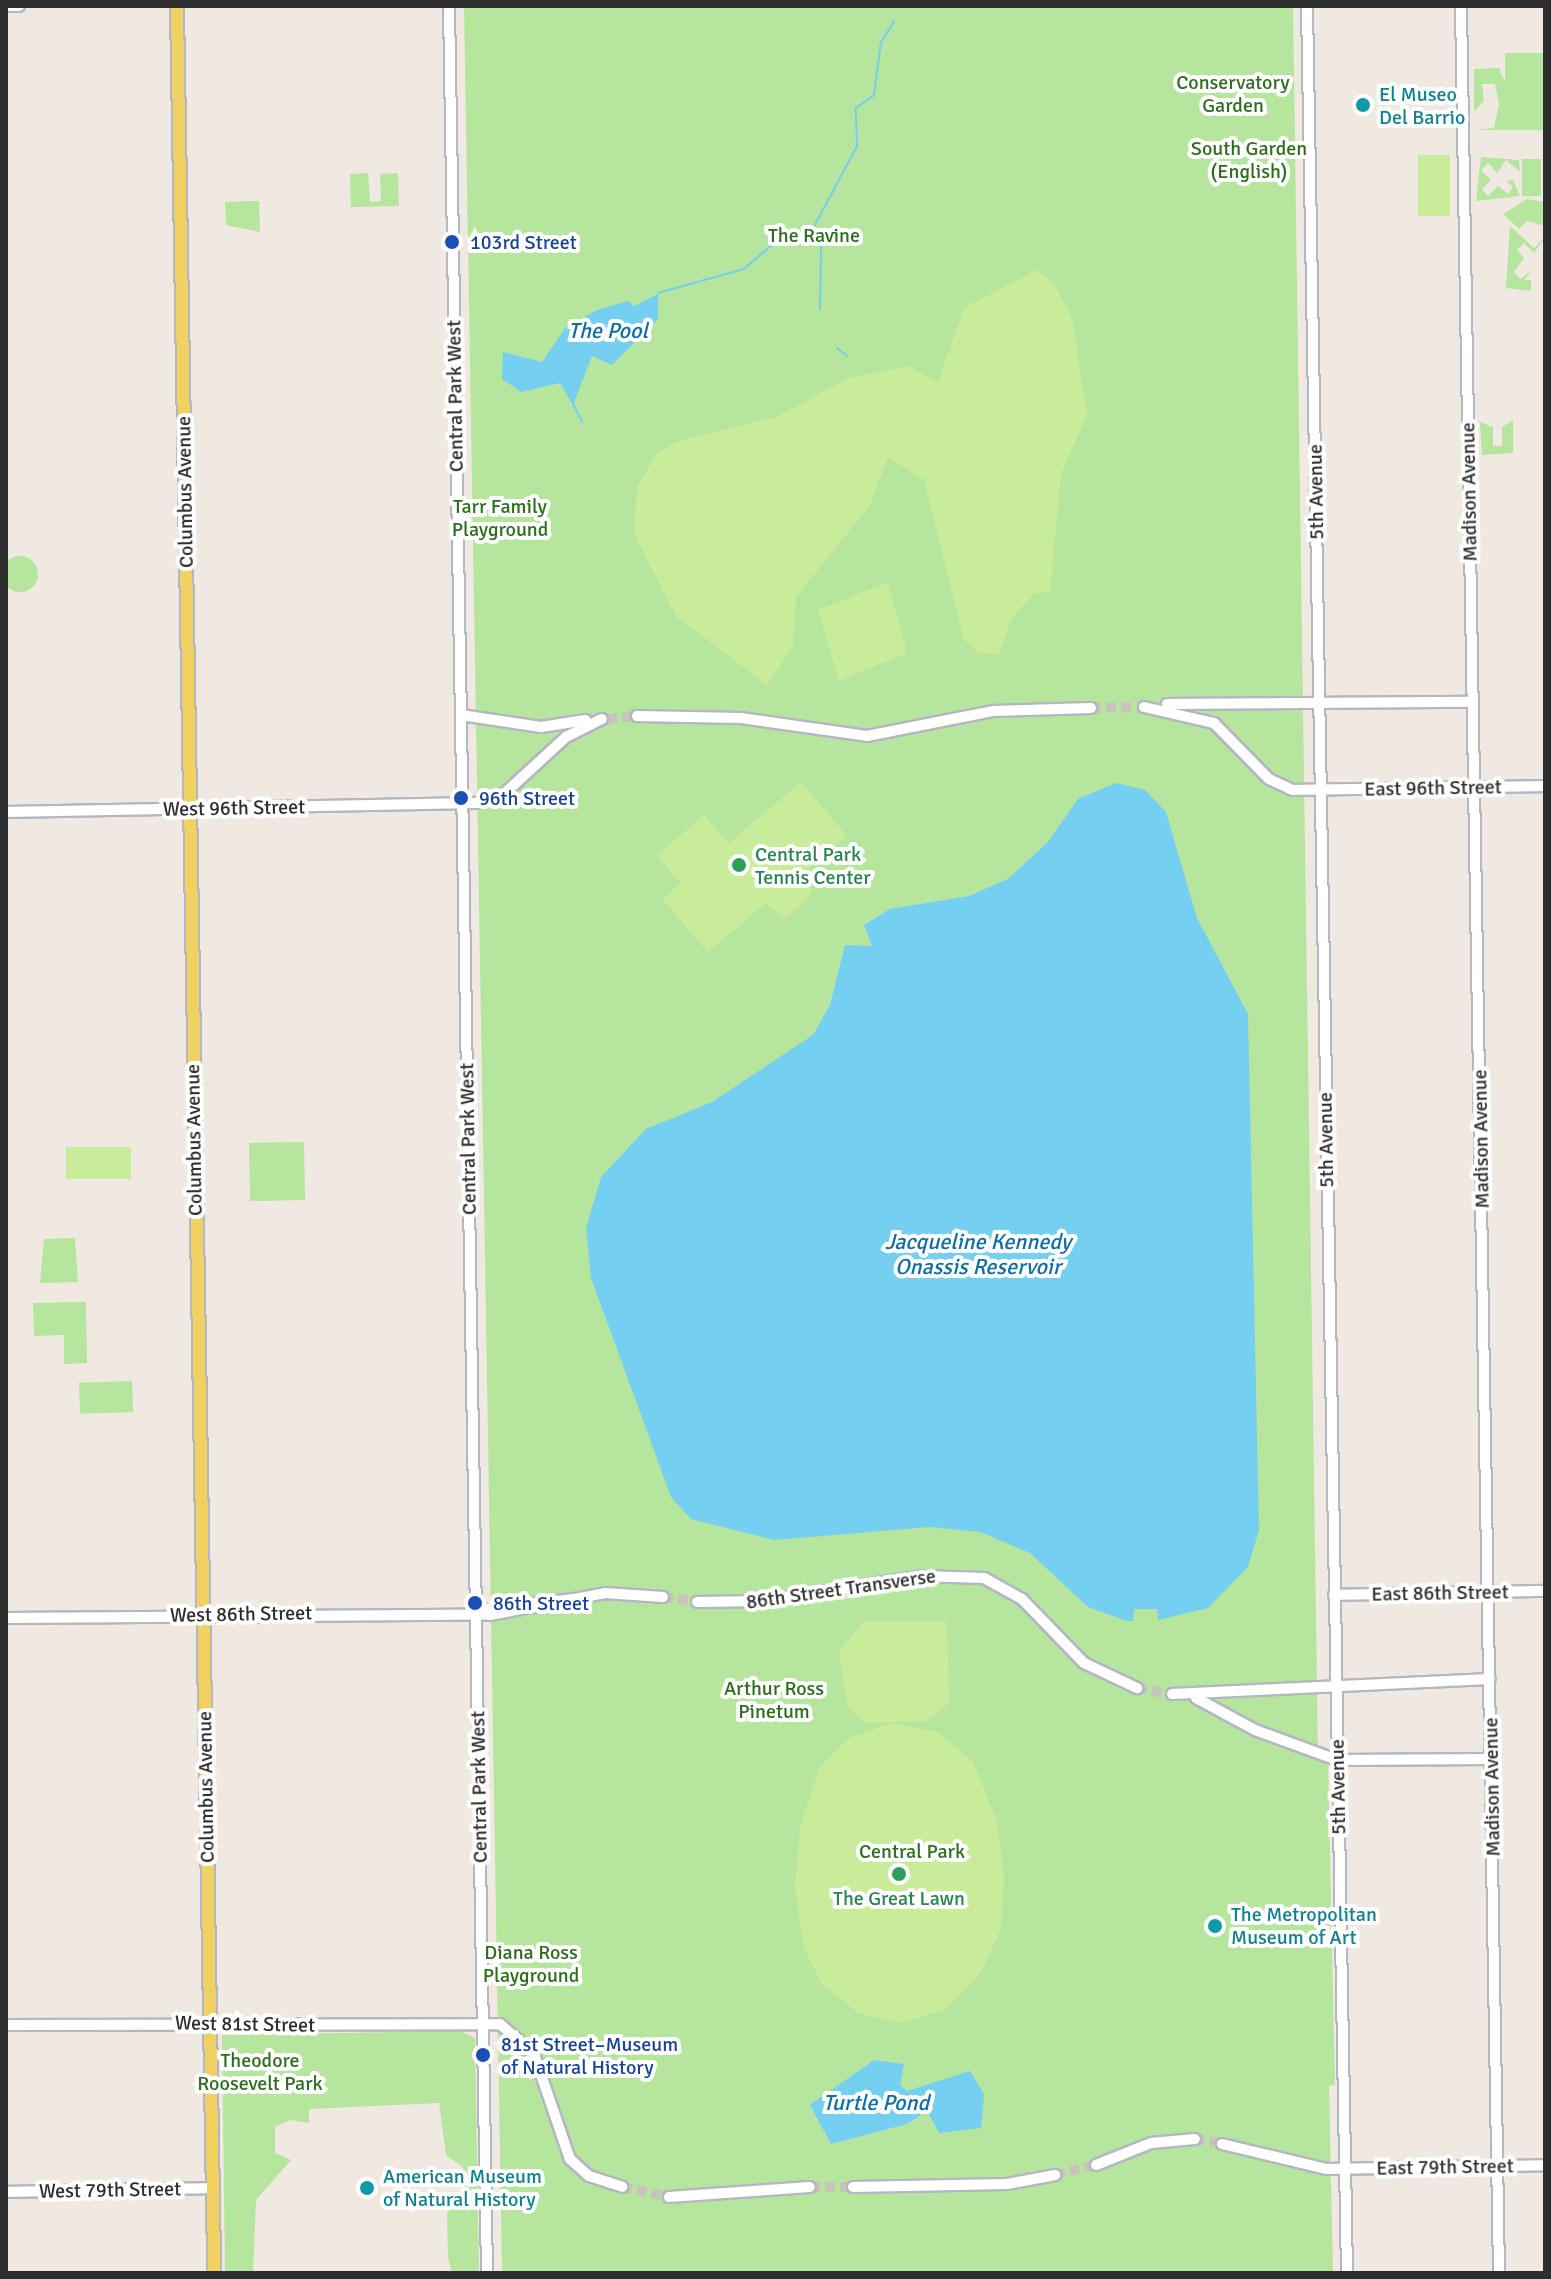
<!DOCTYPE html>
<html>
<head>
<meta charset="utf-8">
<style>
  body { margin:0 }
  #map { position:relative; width:1551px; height:2279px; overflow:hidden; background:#efe9e1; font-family:Signika,sans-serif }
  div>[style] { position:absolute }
  .green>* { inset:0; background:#b6e59e; transform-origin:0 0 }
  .round { border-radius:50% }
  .pitch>* { inset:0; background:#c9ec9a; transform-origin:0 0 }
  .water>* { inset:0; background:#75cff0 }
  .stream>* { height:2px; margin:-1px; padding:0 1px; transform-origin:1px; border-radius:1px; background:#75cff0 }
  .secondary-tunnel>* { height:10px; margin-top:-5px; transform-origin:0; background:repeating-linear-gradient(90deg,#c8c4bd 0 10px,transparent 0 15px) }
  .roads { filter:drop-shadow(2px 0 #b4b7c1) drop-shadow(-2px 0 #b4b7c1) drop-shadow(0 2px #b4b7c1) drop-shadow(0 -2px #b4b7c1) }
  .secondary>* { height:10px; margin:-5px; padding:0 5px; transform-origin:5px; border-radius:5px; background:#fff }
  .primary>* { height:12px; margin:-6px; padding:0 6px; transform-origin:6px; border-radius:6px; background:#f2d163 }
  .dots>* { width:22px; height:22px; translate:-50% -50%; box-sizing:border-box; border:4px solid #fff; border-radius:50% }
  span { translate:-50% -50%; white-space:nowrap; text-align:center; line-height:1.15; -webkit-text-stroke:8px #fff; paint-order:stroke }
  .park-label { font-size:20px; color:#2c6e1b }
  .culture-label { font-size:20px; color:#0d838f }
  .left { translate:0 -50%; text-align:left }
  .transit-label { font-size:20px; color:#164399 }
  .street-label { font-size:20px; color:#2e2e2e }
  .leisure-label { font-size:20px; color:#27864d }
  .water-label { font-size:22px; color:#0d6fa3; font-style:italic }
  .frame { position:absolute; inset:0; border:8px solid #2e2e2e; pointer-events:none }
</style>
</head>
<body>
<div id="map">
  <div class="green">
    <i style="clip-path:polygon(464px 6px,1293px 6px,1318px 1758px,1328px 1761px,1335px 2085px,1329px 2086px,1333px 2273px,502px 2273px)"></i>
    <i style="clip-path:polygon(1505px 53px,1545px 53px,1545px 130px,1475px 130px,1494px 128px,1499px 104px,1495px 84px,1482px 84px,1484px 101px,1474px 112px,1474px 69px,1499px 68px,1505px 82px)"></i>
    <i style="clip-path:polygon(1481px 157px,1519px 160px,1520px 172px,1506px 160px,1497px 173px,1488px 163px,1481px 170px,1491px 180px,1482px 189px,1488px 196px,1498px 186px,1508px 194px,1513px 187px,1506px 181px,1513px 180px,1520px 196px,1476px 201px)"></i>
    <i style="left:1522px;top:159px;width:19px;height:37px"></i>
    <i style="clip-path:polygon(368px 173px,370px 202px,381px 201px,380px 174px,398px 173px,399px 206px,351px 207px,350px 174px)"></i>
    <i style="clip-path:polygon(1527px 199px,1545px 202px,1545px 226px,1527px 221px,1519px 229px,1503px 214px)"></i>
    <i style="clip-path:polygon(259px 201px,260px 232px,226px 225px,225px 202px)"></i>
    <i style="clip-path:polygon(1510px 226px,1534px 248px,1545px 237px,1534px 253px,1524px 243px,1517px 250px,1524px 258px,1514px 272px,1521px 279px,1532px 270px,1524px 280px,1531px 280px,1531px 291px,1506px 288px)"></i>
    <i style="clip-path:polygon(1513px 420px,1513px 453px,1482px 455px,1480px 422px,1493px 427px,1493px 446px,1502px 446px,1502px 427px)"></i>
    <i class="round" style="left:2px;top:556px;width:36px;height:36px"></i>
    <i style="left:304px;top:1142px;width:58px;height:55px;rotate:89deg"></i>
    <i style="clip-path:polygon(75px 1238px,78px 1282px,40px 1283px,44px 1239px)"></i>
    <i style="clip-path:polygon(86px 1302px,87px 1363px,64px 1364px,64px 1335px,34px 1336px,33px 1303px)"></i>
    <i style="left:132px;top:1381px;width:31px;height:53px;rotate:88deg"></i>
    <i style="clip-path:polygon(460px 2031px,475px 2038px,479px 2273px,452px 2273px,448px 2258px,447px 2212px,463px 2200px,463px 2167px,446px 2155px,439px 2103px,309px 2109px,309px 2123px,290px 2120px,275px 2127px,275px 2153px,291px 2160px,256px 2200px,253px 2273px,225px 2273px,222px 2035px)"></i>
  </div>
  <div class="pitch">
    <i style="left:1418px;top:155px;width:32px;height:61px"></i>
    <i style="clip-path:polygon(1036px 270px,1054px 284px,1072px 317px,1087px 415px,1061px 474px,1050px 592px,1034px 594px,1012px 618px,998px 655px,978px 653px,964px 640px,924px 480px,888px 457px,870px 505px,796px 597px,793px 646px,767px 685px,676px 616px,634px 534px,637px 488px,656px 454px,675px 442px,776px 417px,849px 378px,909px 366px,938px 382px,964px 308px)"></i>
    <i style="clip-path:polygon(888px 582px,907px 653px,839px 681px,818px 610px)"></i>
    <i style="clip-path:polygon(801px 782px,847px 836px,801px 874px,812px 887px,808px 898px,784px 919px,766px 903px,708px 952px,662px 899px,681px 883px,657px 855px,704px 815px,729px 843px)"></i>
    <i style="left:131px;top:1147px;width:32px;height:65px;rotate:90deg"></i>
    <i style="clip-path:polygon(863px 1622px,947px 1622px,949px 1703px,927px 1721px,865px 1723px,847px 1704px,839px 1652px)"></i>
    <i style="clip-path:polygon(893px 1723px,938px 1732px,973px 1762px,997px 1821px,1004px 1879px,1001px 1929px,981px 1972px,944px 2010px,901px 2023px,858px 2013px,822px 1984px,804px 1948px,795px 1887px,800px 1827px,819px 1768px,849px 1738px)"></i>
  </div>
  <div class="water">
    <i style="clip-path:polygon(658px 294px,658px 319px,612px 365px,592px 356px,573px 405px,560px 383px,521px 392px,502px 379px,503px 352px,542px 362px,566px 327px,597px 310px,628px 301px,634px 306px)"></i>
    <i style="clip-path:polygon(1116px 783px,1145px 790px,1166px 812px,1197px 918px,1248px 1014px,1259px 1530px,1248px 1567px,1208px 1608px,1158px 1620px,1157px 1609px,1134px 1609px,1133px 1621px,1127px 1621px,1088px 1607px,1030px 1553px,980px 1532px,930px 1527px,775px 1540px,691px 1519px,671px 1497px,591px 1278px,586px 1228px,601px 1177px,646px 1129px,712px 1102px,813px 1035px,830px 1005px,845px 945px,872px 946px,864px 925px,890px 909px,969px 896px,1008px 879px,1048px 842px,1078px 799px)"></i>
    <i style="clip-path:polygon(874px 2060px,904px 2064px,900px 2085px,907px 2091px,970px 2071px,984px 2094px,981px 2128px,939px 2133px,927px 2111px,907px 2124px,831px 2144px,810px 2105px)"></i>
  </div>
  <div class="stream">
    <i style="left:811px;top:237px;width:14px;rotate:45deg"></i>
    <i style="left:821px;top:247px;width:62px;rotate:90.9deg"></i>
    <i style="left:658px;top:293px;width:89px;rotate:-15.6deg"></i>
    <i style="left:744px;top:269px;width:37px;rotate:-41deg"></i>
    <i style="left:772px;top:245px;width:38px;rotate:-14deg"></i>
    <i style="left:809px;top:236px;width:102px;rotate:-61.9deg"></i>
    <i style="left:857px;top:146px;width:38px;rotate:-92deg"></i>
    <i style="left:856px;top:108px;width:22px;rotate:-36deg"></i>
    <i style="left:874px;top:95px;width:53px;rotate:-82.5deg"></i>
    <i style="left:881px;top:42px;width:24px;rotate:-57deg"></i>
    <i style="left:837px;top:348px;width:13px;rotate:39deg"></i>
    <i style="left:573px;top:404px;width:20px;rotate:63deg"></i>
  </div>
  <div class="secondary-tunnel">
    <i style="left:1091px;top:708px;width:45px;rotate:-1.3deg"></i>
    <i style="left:607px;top:719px;width:30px;rotate:-6deg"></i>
    <i style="left:663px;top:1597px;width:34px;rotate:8deg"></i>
    <i style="left:1137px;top:1688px;width:36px;rotate:10deg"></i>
    <i style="left:1195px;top:2139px;width:27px;rotate:10deg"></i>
    <i style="left:1055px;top:2175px;width:42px;rotate:-13.7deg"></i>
    <i style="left:622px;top:2187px;width:48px;rotate:12deg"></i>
    <i style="left:810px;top:2187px;width:43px"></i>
  </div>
  <div class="roads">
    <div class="secondary">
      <i style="left:6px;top:6px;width:13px"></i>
      <i style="left:449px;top:6px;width:2267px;rotate:89.04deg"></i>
      <i style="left:1307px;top:6px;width:2267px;rotate:88.99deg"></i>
      <i style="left:1461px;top:6px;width:2267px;rotate:89.04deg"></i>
      <i style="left:1167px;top:704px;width:306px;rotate:-0.4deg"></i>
      <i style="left:1144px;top:707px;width:72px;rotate:12.9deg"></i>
      <i style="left:1214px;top:723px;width:78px;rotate:45.5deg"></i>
      <i style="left:1269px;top:779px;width:26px;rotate:25deg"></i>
      <i style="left:1293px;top:790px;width:252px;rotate:-0.9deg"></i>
      <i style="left:461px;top:715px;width:81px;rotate:8.5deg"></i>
      <i style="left:541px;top:727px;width:45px;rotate:-9deg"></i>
      <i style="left:637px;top:716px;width:104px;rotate:1.1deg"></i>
      <i style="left:741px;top:718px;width:127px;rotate:8.1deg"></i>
      <i style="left:867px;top:736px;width:128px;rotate:-11.2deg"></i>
      <i style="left:993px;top:711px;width:98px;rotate:-1.8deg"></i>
      <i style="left:6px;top:812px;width:469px;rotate:-1.1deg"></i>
      <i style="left:475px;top:803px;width:32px;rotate:-18deg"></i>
      <i style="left:505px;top:793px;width:83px;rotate:-42.6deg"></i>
      <i style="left:566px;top:737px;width:40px;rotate:-26.6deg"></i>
      <i style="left:1334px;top:1595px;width:211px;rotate:-1.1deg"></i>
      <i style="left:697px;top:1602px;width:67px;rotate:-0.9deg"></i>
      <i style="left:764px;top:1601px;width:159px;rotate:-9deg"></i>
      <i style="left:921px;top:1576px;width:63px;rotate:1.8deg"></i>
      <i style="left:984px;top:1578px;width:43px;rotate:28.9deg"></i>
      <i style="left:1022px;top:1599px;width:89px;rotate:45.9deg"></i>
      <i style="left:1084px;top:1663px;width:59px;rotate:25.3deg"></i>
      <i style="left:477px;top:1610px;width:98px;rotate:-6.5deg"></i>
      <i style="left:6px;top:1618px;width:484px;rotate:-0.4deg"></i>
      <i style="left:490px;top:1615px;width:117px;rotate:-10.8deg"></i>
      <i style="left:605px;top:1593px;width:58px;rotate:3.9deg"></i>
      <i style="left:1172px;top:1694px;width:318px;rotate:-2.7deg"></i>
      <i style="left:1196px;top:1698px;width:67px;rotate:28.5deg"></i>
      <i style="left:1255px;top:1730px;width:87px;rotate:20.1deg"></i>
      <i style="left:1337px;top:1760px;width:154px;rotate:-0.4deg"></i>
      <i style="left:6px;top:2025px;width:494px;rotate:-0.1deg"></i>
      <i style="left:500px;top:2024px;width:45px;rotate:41.4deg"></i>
      <i style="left:534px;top:2054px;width:111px;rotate:71.1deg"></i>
      <i style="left:570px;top:2159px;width:25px;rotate:42deg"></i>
      <i style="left:589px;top:2176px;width:35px;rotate:18deg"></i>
      <i style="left:1222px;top:2144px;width:107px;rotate:13.5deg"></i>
      <i style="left:1326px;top:2169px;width:219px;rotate:-1deg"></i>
      <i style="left:1096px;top:2165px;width:59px;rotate:-21.8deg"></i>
      <i style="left:1151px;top:2143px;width:44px;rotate:-5.2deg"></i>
      <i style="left:853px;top:2187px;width:154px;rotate:-1.1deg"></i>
      <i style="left:1007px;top:2184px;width:49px;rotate:-10.6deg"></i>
      <i style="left:6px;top:2192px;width:207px;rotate:-1.1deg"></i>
      <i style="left:669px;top:2197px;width:141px;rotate:-4.1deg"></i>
    </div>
    <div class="primary">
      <i style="left:177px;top:6px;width:2267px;rotate:89.06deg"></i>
    </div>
  </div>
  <div class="dots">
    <i style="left:1363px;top:105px;background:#0f9aa8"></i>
    <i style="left:452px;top:242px;background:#1a4fb4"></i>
    <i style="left:461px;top:798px;background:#1a4fb4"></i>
    <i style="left:739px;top:865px;background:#2e9e5b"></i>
    <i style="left:475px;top:1603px;background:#1a4fb4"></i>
    <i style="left:899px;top:1874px;background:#2e9e5b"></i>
    <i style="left:1215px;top:1926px;background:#0f9aa8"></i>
    <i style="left:483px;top:2055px;background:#1a4fb4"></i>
    <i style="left:367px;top:2188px;background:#0f9aa8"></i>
  </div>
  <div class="park-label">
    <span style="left:1233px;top:94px">Conservatory<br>Garden</span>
    <span style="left:1249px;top:160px">South Garden<br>(English)</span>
    <span style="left:814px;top:235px">The Ravine</span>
    <span style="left:500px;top:518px">Tarr Family<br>Playground</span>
    <span style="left:774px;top:1700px">Arthur Ross<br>Pinetum</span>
    <span style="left:912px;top:1851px">Central Park</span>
    <span style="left:531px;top:1964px">Diana Ross<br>Playground</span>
    <span style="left:260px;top:2072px">Theodore<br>Roosevelt Park</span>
  </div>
  <div class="culture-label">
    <span class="left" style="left:1379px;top:106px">El Museo<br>Del Barrio</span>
    <span class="left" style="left:1231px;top:1926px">The Metropolitan<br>Museum of Art</span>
    <span class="left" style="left:383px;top:2188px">American Museum<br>of Natural History</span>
  </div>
  <div class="transit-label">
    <span class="left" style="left:470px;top:242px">103rd Street</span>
    <span class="left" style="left:479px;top:798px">96th Street</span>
    <span class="left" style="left:493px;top:1603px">86th Street</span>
    <span class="left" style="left:501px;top:2056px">81st Street–Museum<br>of Natural History</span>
  </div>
  <div class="street-label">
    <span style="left:455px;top:396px;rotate:-91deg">Central Park West</span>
    <span style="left:185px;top:492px;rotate:-91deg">Columbus Avenue</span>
    <span style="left:1316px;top:492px;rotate:-91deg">5th Avenue</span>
    <span style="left:1469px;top:492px;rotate:-91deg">Madison Avenue</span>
    <span style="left:1433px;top:788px;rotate:-1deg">East 96th Street</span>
    <span style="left:234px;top:808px;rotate:-1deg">West 96th Street</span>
    <span style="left:468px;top:1139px;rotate:-91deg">Central Park West</span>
    <span style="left:1481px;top:1139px;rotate:-91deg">Madison Avenue</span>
    <span style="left:194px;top:1140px;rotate:-91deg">Columbus Avenue</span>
    <span style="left:1326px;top:1140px;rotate:-91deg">5th Avenue</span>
    <span style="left:841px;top:1589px;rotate:-8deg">86th Street Transverse</span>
    <span style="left:1440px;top:1593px;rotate:-1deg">East 86th Street</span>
    <span style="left:241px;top:1614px;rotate:-1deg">West 86th Street</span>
    <span style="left:206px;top:1787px;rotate:-91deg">Columbus Avenue</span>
    <span style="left:479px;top:1787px;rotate:-91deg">Central Park West</span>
    <span style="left:1338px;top:1787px;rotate:-91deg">5th Avenue</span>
    <span style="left:1492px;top:1787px;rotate:-91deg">Madison Avenue</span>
    <span style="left:245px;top:2024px;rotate:1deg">West 81st Street</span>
    <span style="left:1445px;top:2167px;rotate:-1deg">East 79th Street</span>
    <span style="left:110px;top:2190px;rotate:-1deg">West 79th Street</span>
  </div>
  <div class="leisure-label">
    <span class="left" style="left:755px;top:866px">Central Park<br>Tennis Center</span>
    <span style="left:899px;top:1898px">The Great Lawn</span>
  </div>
  <div class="water-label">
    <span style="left:608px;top:331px">The Pool</span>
    <span style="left:978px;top:1254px">Jacqueline Kennedy<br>Onassis Reservoir</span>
    <span style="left:876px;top:2103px">Turtle Pond</span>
  </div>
  <div class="frame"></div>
</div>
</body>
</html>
